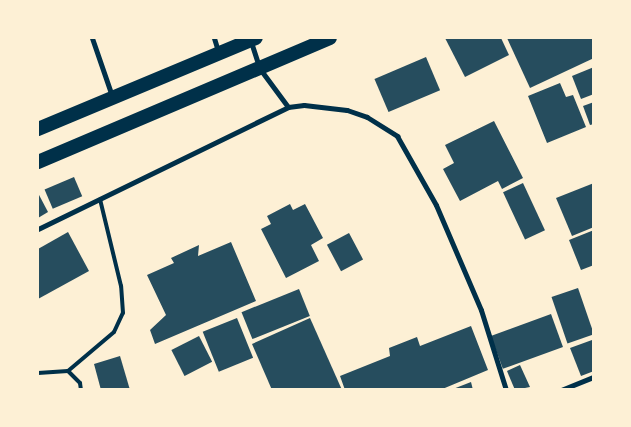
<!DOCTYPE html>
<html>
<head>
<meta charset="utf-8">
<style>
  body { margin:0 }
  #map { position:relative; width:631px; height:427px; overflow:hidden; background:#fdf0d5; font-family:"Libre Baskerville",serif }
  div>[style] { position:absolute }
  .building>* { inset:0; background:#264d5e; transform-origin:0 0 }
  .service>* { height:4px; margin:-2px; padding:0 2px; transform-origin:2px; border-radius:2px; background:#003049 }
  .minor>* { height:5px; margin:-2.5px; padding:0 2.5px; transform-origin:2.5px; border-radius:2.5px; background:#003049 }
  .trunk>* { height:14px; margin:-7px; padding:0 7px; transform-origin:7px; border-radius:7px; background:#003049 }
  span { translate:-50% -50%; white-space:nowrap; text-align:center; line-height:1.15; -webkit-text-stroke:4px #fdf0d5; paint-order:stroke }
  .frame { position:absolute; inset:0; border:39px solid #fdf0d5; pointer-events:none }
</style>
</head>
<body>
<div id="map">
  <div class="building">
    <i style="clip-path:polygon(445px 38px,501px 38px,509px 55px,465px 77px)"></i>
    <i style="clip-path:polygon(507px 38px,594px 38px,594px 58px,530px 88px)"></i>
    <i style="left:426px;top:57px;width:36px;height:56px;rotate:67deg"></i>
    <i style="clip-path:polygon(594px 67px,594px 94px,581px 99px,572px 76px)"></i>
    <i style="clip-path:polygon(560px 83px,566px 97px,573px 95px,586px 127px,547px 143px,528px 96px)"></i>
    <i style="clip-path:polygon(594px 102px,594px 124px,590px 125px,583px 106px)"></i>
    <i style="clip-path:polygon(494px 121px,523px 178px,502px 189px,498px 181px,460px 201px,443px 169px,454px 163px,445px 145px)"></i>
    <i style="left:74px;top:177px;width:21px;height:32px;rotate:67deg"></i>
    <i style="left:523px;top:183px;width:52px;height:22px;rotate:65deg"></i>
    <i style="clip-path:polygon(594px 183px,594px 227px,572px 236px,556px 198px)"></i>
    <i style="clip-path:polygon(38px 193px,48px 212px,38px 218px)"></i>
    <i style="clip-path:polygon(290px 204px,293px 210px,305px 204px,323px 238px,311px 245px,319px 261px,286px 278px,261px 229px,271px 224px,267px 216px)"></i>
    <i style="clip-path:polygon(594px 230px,594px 265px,581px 270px,569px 240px)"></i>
    <i style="clip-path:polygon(68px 232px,89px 271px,38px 299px,38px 249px)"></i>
    <i style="left:349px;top:233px;width:30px;height:25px;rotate:62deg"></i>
    <i style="clip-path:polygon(231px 242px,256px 301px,155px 344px,150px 330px,166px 315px,147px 275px,174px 263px,171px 258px,199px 245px,198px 256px)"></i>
    <i style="left:578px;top:288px;width:49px;height:28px;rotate:71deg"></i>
    <i style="left:299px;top:289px;width:29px;height:62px;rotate:68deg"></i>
    <i style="left:551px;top:314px;width:35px;height:64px;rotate:70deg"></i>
    <i style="left:237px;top:318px;width:43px;height:37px;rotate:68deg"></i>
    <i style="clip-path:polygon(310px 318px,342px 390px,272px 390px,252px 344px)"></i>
    <i style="clip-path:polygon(471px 326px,488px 370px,440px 390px,345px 390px,340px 376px,390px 356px,389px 348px,417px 337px,420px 346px)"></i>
    <i style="left:199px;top:336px;width:29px;height:31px;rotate:63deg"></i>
    <i style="clip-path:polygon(592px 340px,594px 371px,581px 376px,570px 348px)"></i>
    <i style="clip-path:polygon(120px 356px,130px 390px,101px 390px,94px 364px)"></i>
    <i style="clip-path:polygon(520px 365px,530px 387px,515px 390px,507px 371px)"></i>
    <i style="clip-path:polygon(471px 382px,473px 390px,453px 390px,453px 389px)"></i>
  </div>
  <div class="service">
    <i style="left:68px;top:371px;width:17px;rotate:45deg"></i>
    <i style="left:80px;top:383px;width:7px;rotate:82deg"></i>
    <i style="left:38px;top:373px;width:30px;rotate:-4deg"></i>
    <i style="left:68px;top:371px;width:60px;rotate:-40.3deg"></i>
    <i style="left:114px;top:332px;width:21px;rotate:-65deg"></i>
    <i style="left:123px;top:313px;width:27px;rotate:-94deg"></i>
    <i style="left:121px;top:286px;width:89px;rotate:-103.6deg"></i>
  </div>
  <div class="minor">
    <i style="left:92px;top:38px;width:61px;rotate:71deg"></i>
    <i style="left:214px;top:38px;width:14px;rotate:73deg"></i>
    <i style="left:251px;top:42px;width:28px;rotate:72deg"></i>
    <i style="left:260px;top:69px;width:47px;rotate:53.6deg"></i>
    <i style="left:288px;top:107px;width:16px;rotate:-7deg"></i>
    <i style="left:304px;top:105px;width:43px;rotate:6.6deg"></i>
    <i style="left:347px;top:110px;width:21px;rotate:19deg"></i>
    <i style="left:367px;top:117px;width:36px;rotate:32deg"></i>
    <i style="left:397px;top:136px;width:79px;rotate:60.5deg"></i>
    <i style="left:436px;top:205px;width:114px;rotate:66.8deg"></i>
    <i style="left:481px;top:310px;width:84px;rotate:72.6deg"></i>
    <i style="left:38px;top:229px;width:278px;rotate:-26deg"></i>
    <i style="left:561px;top:390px;width:35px;rotate:-22deg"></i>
  </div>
  <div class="trunk">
    <i style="left:38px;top:129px;width:236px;rotate:-22.7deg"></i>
    <i style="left:38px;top:162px;width:317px;rotate:-23deg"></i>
  </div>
  <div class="frame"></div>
</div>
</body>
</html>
